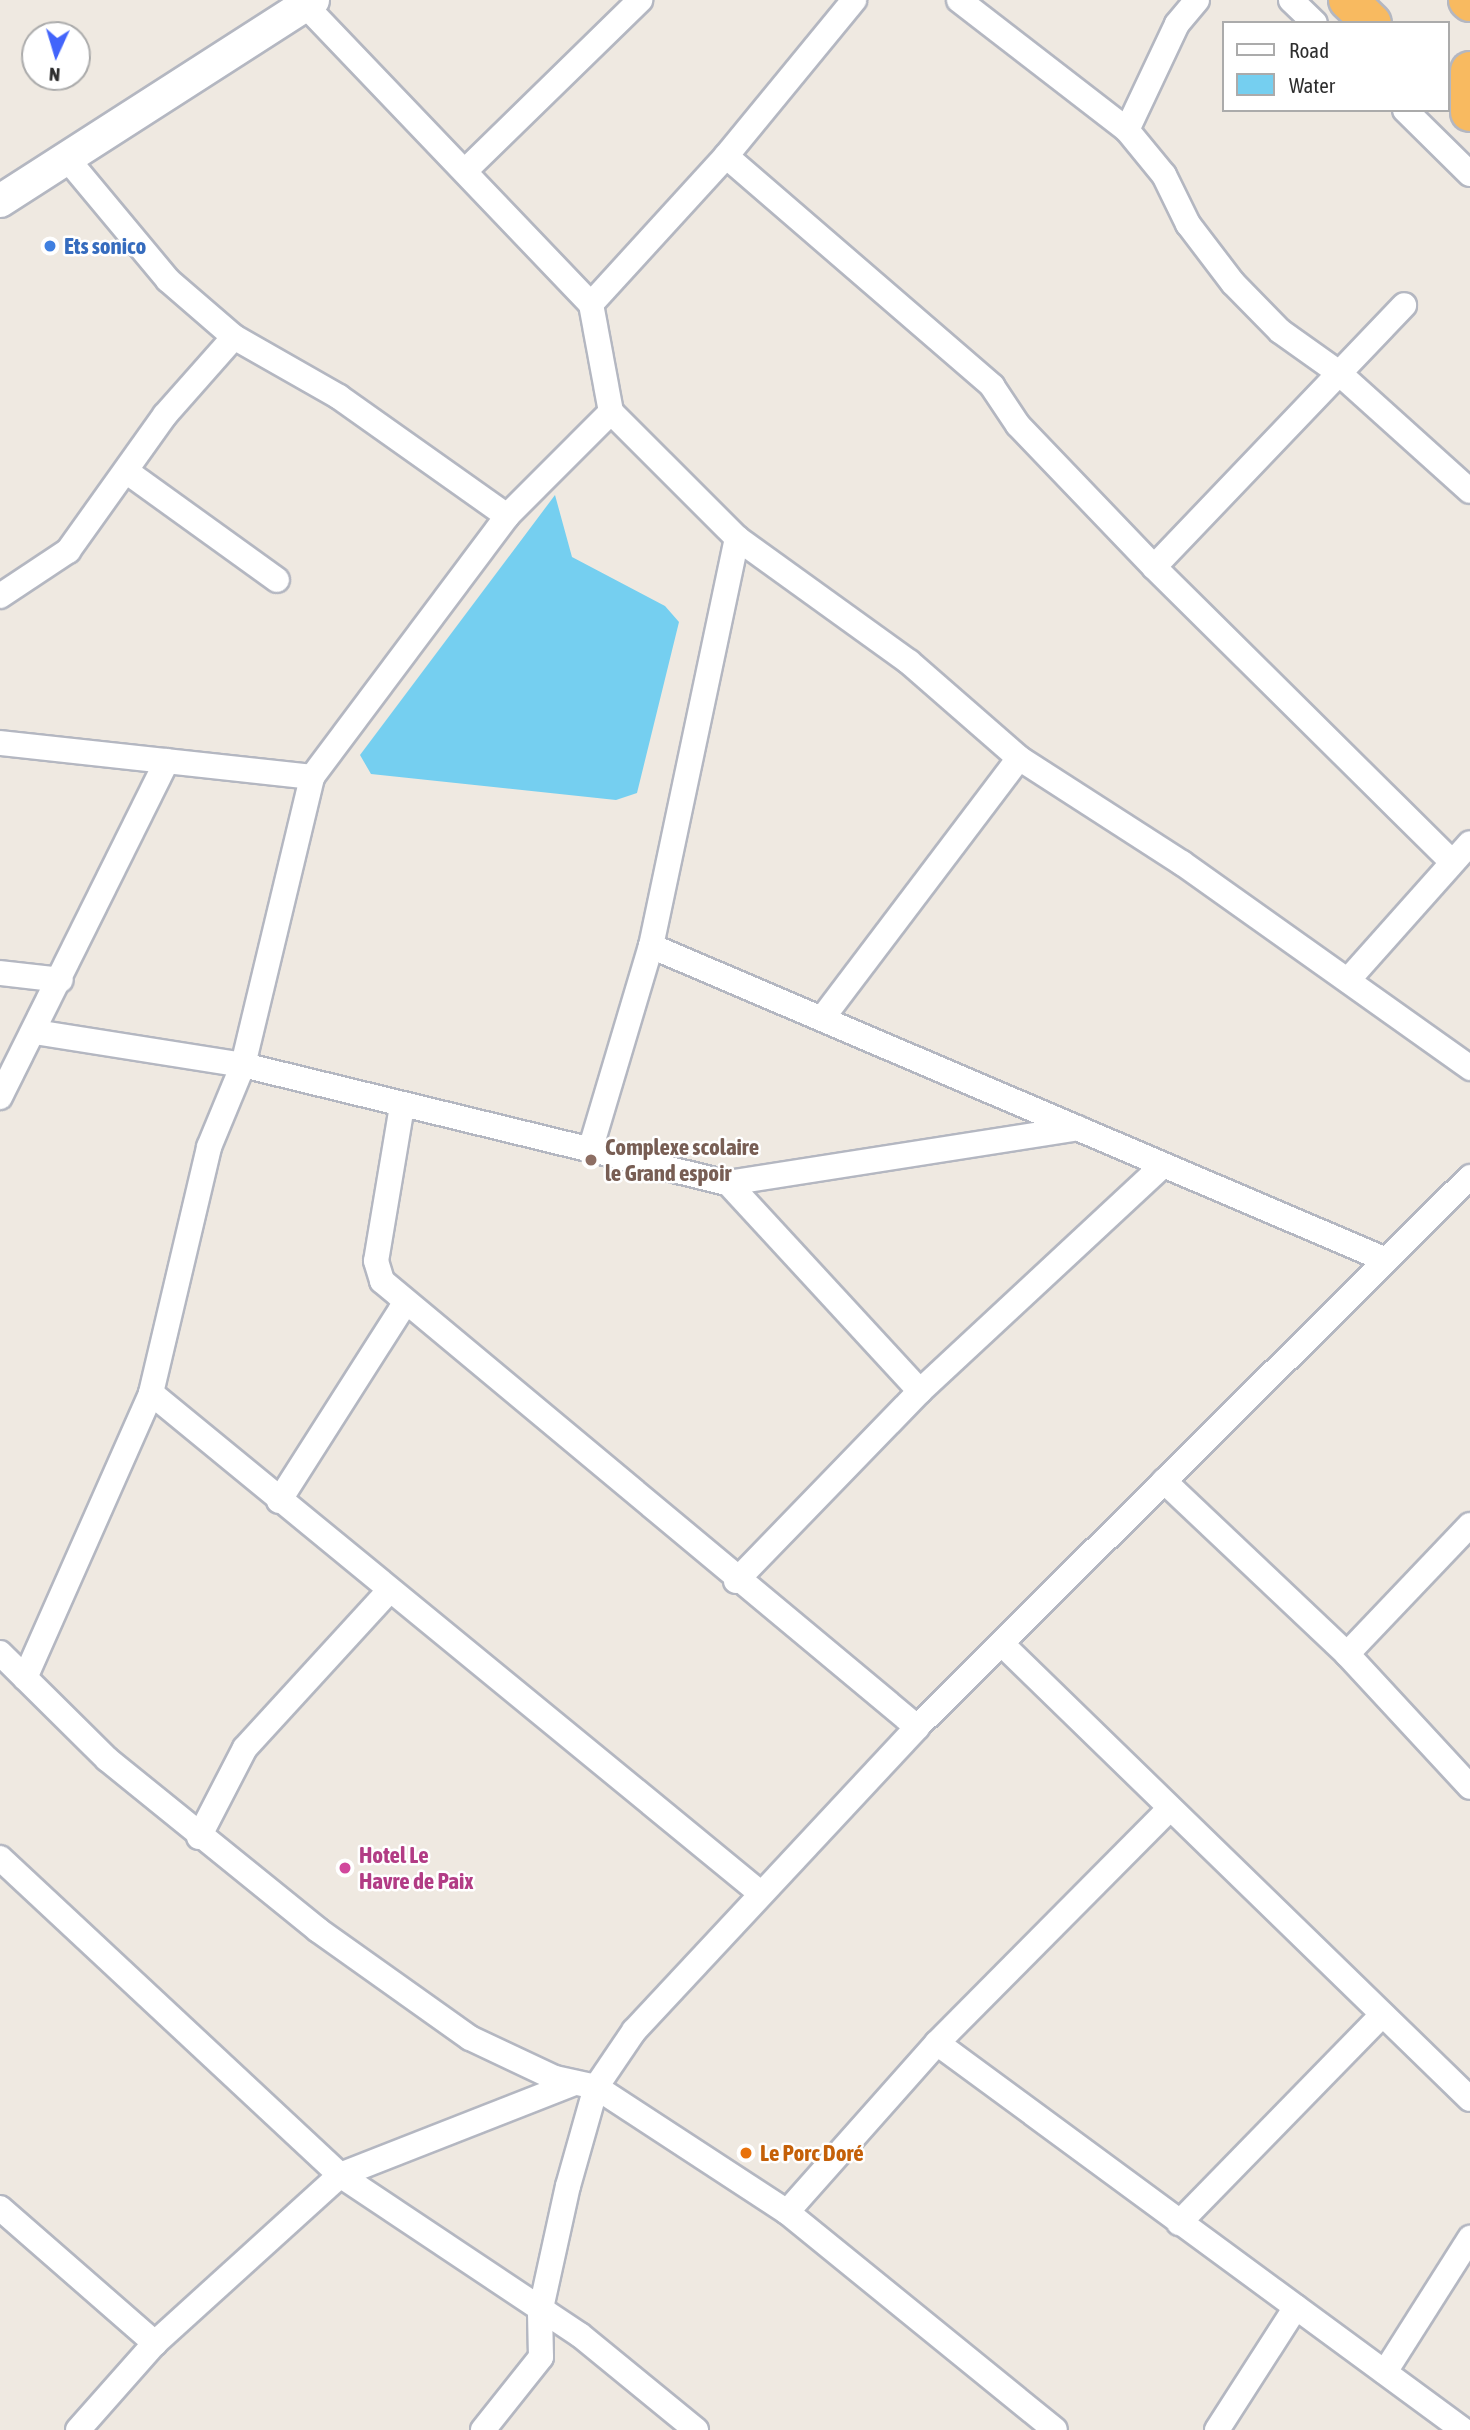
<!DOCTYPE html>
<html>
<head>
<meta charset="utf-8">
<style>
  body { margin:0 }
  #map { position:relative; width:1470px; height:2430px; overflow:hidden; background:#efe9e1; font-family:"Asap Condensed",sans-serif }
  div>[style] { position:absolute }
  .water>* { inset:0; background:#75cff0 }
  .roads { filter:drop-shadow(2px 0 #b4b7c1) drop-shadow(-2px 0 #b4b7c1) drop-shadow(0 2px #b4b7c1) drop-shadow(0 -2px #b4b7c1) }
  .minor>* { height:24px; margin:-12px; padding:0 12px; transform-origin:12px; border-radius:12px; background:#fff }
  .tertiary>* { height:32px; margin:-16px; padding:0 16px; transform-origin:16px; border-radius:16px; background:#fff }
  .trunk>* { height:38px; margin:-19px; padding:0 19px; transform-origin:19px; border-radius:19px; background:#f8ba60 }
  .dots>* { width:19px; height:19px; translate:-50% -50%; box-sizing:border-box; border:4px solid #fff; border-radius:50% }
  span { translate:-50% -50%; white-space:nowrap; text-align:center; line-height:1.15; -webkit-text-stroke:5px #fff; paint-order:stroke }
  .shop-label { font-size:23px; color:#366cbe; font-weight:700 }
  .left { translate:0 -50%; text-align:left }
  .education-label { font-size:23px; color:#785e54; font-weight:700 }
  .hotel-label { font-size:23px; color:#b23c85; font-weight:700 }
  .food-label { font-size:23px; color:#c56008; font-weight:700 }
  .legend { position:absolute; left:1222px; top:21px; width:228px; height:91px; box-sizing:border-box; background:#fff; border:2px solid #ababab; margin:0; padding:9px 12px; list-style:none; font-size:21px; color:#2e2e2e }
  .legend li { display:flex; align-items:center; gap:14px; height:35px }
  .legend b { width:35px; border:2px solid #ababab }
  .north { position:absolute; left:21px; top:21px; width:70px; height:70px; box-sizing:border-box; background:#fff; border:2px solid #ababab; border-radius:50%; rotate:184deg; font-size:19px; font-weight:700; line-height:28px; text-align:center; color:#2e2e2e }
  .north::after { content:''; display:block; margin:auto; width:24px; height:32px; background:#4264fb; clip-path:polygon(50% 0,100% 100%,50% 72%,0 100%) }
</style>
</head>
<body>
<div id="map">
  <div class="water">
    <i style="clip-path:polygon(555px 495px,572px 557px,665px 606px,679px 622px,637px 793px,616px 800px,371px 774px,360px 755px)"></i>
  </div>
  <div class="roads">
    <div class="minor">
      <i style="left:959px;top:0;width:212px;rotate:37.7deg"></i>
      <i style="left:1127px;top:130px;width:58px;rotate:50.6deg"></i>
      <i style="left:1164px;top:175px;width:55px;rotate:63.9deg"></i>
      <i style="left:1188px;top:224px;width:74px;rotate:52.7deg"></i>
      <i style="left:1233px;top:283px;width:67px;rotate:45.6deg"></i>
      <i style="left:1280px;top:331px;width:72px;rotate:35.4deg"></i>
      <i style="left:1339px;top:373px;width:176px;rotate:42deg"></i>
      <i style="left:1291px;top:0;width:33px;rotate:44deg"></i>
      <i style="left:305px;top:5px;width:414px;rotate:46.3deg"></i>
      <i style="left:591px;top:304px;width:110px;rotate:79.5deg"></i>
      <i style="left:611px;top:412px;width:178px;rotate:45deg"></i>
      <i style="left:737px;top:538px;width:212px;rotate:35.8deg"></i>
      <i style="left:909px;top:662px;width:146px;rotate:41.1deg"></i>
      <i style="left:1019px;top:758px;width:194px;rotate:32.8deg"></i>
      <i style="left:1182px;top:863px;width:354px;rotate:35.4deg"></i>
      <i style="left:1405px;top:110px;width:91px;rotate:44.6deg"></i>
      <i style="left:1127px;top:130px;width:117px;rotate:-64.7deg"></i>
      <i style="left:1177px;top:24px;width:31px;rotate:-50deg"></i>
      <i style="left:726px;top:156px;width:352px;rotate:40.8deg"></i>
      <i style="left:992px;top:386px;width:47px;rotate:56.3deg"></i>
      <i style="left:1018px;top:425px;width:197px;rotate:46.2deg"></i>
      <i style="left:1154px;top:567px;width:419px;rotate:44.7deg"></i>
      <i style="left:69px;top:161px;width:155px;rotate:50.2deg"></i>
      <i style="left:168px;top:280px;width:87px;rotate:40.8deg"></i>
      <i style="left:234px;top:337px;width:121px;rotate:29.7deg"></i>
      <i style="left:339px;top:397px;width:206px;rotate:35.3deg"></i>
      <i style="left:465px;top:171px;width:245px;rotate:-44.3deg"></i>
      <i style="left:591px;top:304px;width:200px;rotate:-47.6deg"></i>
      <i style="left:726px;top:156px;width:202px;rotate:-50.6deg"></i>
      <i style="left:126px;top:471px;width:186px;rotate:35.8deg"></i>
      <i style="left:1154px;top:567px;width:362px;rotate:-46.3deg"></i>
      <i style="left:0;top:596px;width:82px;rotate:-33.5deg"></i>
      <i style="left:68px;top:551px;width:167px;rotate:-54.5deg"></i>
      <i style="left:165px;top:415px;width:104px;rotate:-48.5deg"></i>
      <i style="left:0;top:743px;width:314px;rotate:6.2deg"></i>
      <i style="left:651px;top:946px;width:799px;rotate:23.13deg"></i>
      <i style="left:0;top:973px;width:61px;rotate:6.5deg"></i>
      <i style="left:1348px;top:980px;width:183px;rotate:-48.3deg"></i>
      <i style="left:824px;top:1016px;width:323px;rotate:-52.9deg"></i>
      <i style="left:35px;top:1032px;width:211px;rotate:9deg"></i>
      <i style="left:243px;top:1065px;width:499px;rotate:13.7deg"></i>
      <i style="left:728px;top:1183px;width:283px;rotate:47.3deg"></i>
      <i style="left:0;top:1097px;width:375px;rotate:-63.6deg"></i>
      <i style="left:402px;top:1106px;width:157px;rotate:99.5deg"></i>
      <i style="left:376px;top:1261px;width:21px;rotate:73deg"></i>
      <i style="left:382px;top:1281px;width:697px;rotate:39.82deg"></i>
      <i style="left:591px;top:1147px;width:210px;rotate:-73.4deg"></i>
      <i style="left:651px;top:946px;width:417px;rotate:-78.1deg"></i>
      <i style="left:728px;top:1183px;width:354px;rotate:-8.9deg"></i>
      <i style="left:151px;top:1393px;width:785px;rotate:39.37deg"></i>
      <i style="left:1164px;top:1481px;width:252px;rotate:43.4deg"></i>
      <i style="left:1347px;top:1654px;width:181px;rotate:47.2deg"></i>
      <i style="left:279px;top:1501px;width:235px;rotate:-57.5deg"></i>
      <i style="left:736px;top:1581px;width:264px;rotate:-45.9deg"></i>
      <i style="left:920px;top:1391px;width:329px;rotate:-42.9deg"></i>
      <i style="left:1003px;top:1645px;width:651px;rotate:44.19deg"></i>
      <i style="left:0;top:1653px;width:151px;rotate:44.7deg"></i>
      <i style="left:107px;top:1759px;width:272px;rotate:39deg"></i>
      <i style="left:318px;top:1930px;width:186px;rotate:35.4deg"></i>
      <i style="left:470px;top:2038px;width:94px;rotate:25.2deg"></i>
      <i style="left:555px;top:2078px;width:42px;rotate:12.4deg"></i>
      <i style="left:596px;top:2087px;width:228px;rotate:33.2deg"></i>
      <i style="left:787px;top:2212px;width:345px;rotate:39.1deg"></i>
      <i style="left:1347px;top:1654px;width:178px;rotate:-46.4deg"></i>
      <i style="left:25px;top:1678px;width:312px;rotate:-66.1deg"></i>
      <i style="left:151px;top:1393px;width:253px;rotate:-76.7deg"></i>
      <i style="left:209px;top:1147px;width:89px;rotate:-67.5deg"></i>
      <i style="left:243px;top:1065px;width:296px;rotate:-76.5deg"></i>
      <i style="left:312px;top:777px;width:326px;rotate:-53.2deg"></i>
      <i style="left:507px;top:516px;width:147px;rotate:-45deg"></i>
      <i style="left:199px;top:1837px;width:100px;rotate:-62.7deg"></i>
      <i style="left:245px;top:1748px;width:213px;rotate:-47.5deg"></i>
      <i style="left:0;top:1858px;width:465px;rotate:43deg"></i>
      <i style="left:340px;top:2175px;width:288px;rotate:33.7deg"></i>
      <i style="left:580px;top:2335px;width:150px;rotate:39.3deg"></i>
      <i style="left:937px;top:2043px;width:653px;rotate:36.34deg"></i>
      <i style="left:0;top:2208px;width:206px;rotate:41.1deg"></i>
      <i style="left:787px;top:2212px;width:226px;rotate:-48.4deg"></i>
      <i style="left:937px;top:2043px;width:330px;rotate:-45.2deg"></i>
      <i style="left:1179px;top:2223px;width:291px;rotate:-45.7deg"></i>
      <i style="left:1385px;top:2372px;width:159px;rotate:-57.6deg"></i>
      <i style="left:78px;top:2430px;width:116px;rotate:-48.5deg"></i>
      <i style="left:155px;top:2343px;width:250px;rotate:-42.2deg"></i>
      <i style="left:340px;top:2175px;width:252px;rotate:-21.4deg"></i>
      <i style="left:483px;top:2430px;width:93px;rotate:-51.5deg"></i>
      <i style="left:541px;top:2357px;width:44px;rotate:-91.3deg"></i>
      <i style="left:540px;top:2313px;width:130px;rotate:-77.6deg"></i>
      <i style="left:568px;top:2186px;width:103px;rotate:-74.2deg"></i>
      <i style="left:596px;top:2087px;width:68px;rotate:-55.8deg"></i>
      <i style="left:634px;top:2031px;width:415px;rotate:-47deg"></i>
      <i style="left:917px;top:1727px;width:780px;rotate:-44.84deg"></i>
      <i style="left:1217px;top:2430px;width:146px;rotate:-57.3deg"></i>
    </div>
    <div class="tertiary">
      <i style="left:0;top:201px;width:372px;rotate:-32.7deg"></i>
    </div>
    <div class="trunk">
      <i style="left:1348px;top:0;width:33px;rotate:44deg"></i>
      <i style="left:1468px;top:0;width:3px;rotate:45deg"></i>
      <i style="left:1470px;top:71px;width:41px;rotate:90deg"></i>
    </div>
  </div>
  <div class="dots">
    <i style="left:50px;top:246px;background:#3f7fe0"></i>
    <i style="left:591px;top:1160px;background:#8d6e63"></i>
    <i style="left:345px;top:1868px;background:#d1479c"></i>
    <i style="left:746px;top:2153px;background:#e8710a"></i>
  </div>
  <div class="shop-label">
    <span class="left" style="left:64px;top:246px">Ets sonico</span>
  </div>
  <div class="education-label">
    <span class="left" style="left:605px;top:1160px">Complexe scolaire<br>le Grand espoir</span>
  </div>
  <div class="hotel-label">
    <span class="left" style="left:359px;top:1868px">Hotel Le<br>Havre de Paix</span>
  </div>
  <div class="food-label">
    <span class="left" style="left:760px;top:2153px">Le Porc Doré</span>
  </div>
  <ul class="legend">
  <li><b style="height:9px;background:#fff"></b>Road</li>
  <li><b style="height:19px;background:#75cff0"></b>Water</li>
  </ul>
  <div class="north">N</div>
</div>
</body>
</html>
